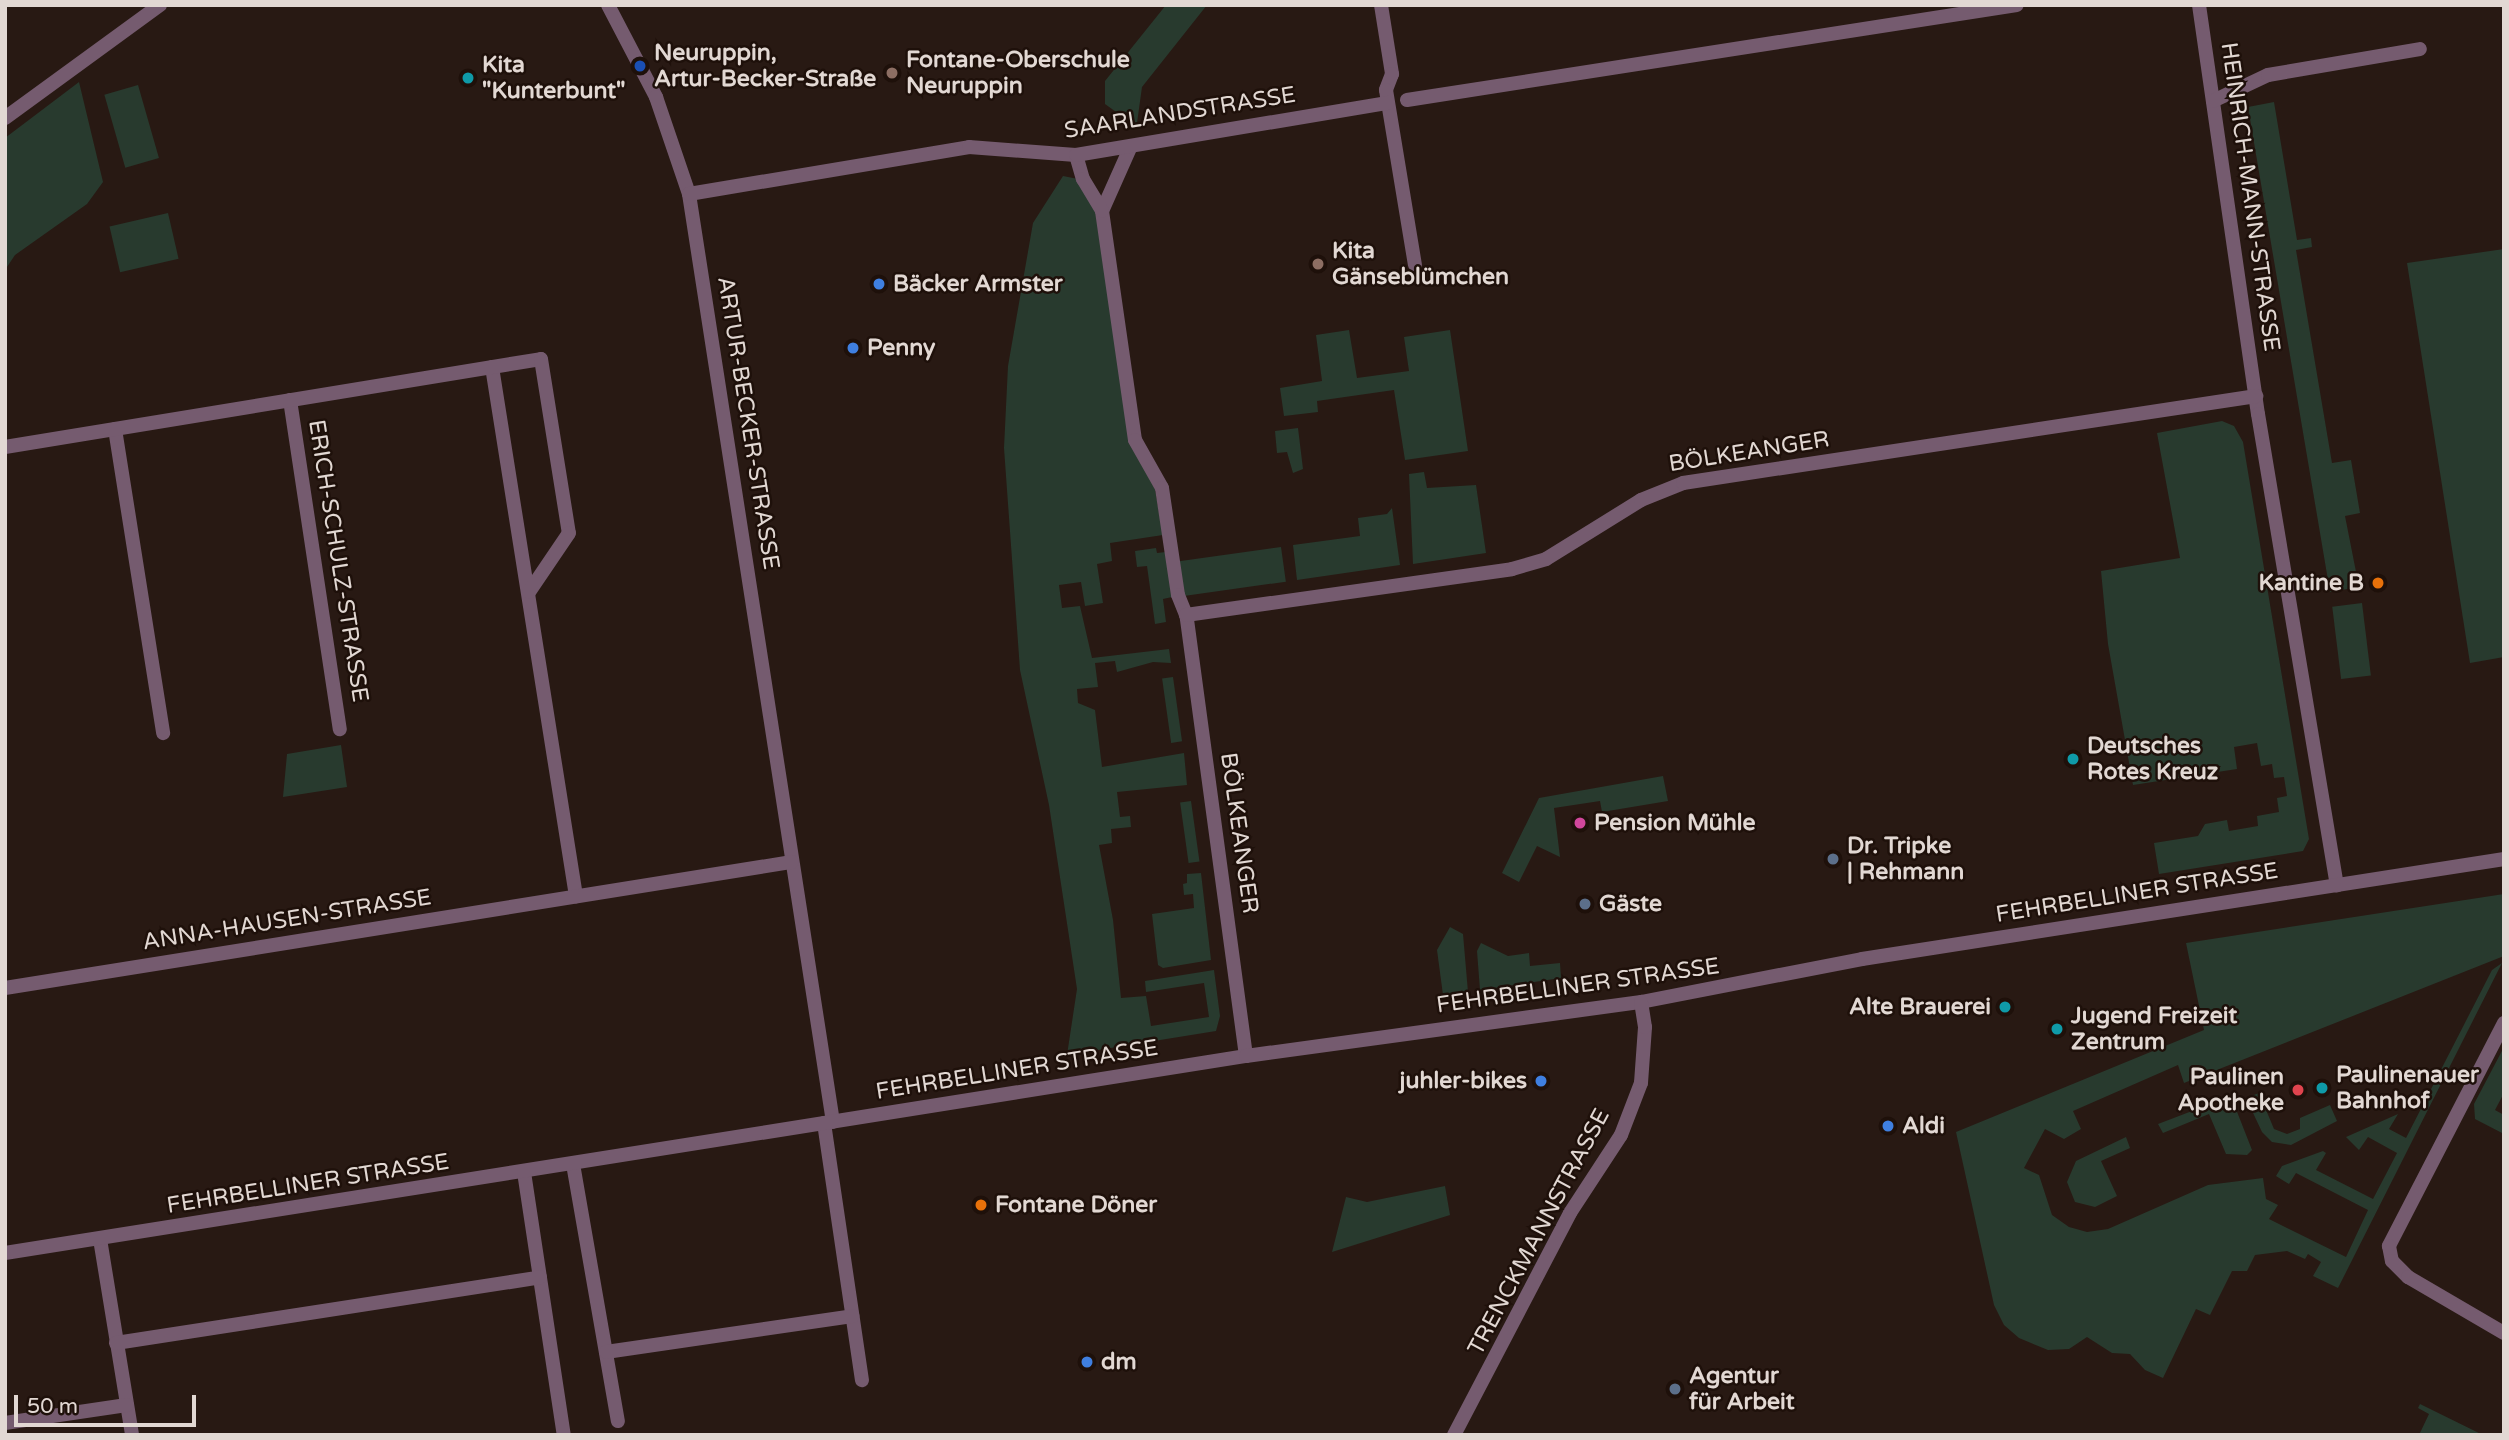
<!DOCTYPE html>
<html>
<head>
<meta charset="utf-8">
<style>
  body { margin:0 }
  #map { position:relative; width:2509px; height:1440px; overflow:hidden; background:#281913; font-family:"Varela Round",sans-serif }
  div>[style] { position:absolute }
  .green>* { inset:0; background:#283a2e; transform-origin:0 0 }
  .minor>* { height:14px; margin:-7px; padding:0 7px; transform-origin:7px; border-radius:7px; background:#755b6f }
  .dots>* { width:19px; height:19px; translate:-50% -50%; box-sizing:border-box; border:4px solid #1e100a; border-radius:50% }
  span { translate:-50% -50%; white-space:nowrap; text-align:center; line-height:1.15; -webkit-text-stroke:5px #1e100a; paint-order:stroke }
  .poi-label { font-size:23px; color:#e2d8d3; font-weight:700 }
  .left { translate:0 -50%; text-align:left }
  .right { translate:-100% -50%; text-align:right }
  .street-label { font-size:23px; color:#e2d8d3 }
  .frame { position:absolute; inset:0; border:7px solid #e2d8d3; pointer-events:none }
  .scale { position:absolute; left:14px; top:1395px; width:182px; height:32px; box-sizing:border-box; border:4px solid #e2d8d3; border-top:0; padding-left:9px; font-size:21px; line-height:24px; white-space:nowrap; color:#e2d8d3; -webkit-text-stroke:5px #1e100a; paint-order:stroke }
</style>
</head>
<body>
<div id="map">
  <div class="green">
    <i style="clip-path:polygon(1166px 5px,1207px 5px,1142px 87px,1137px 123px,1130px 122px,1105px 104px,1105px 81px)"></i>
    <i style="clip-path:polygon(79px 82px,103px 182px,87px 204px,15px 255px,5px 270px,5px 138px)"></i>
    <i style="left:138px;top:85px;width:76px;height:35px;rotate:74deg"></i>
    <i style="clip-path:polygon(2274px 102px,2297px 240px,2311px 238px,2312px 247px,2296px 250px,2332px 463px,2351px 460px,2360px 513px,2345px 516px,2359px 587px,2330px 592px,2248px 107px)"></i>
    <i style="clip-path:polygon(1063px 176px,1078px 179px,1099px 215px,1131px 443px,1155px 489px,1163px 535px,1110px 543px,1112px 561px,1097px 564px,1103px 603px,1085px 606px,1081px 582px,1059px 585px,1062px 608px,1080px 606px,1092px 658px,1169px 649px,1171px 663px,1153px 662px,1117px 672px,1115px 661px,1095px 663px,1098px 687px,1077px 689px,1078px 703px,1095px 710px,1102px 767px,1184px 753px,1187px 785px,1117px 792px,1120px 817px,1130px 816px,1131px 827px,1111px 829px,1112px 843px,1099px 845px,1113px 920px,1121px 998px,1146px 996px,1151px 1026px,1209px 1017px,1204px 983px,1146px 992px,1145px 981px,1214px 970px,1220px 1016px,1216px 1031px,1067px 1055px,1077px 989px,1049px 805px,1020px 670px,1004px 448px,1008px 366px,1033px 223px)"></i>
    <i style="left:168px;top:213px;width:47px;height:60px;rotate:77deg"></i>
    <i style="clip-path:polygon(2504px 249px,2504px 657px,2470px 663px,2407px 263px)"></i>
    <i style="clip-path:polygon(1349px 330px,1357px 378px,1409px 371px,1404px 337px,1450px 330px,1468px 451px,1405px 460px,1394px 390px,1317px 401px,1318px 412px,1284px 416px,1280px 388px,1322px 381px,1316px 335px)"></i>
    <i style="clip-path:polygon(2222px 421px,2234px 426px,2243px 442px,2309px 839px,2303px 851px,2159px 874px,2154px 843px,2198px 836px,2205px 824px,2227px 820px,2229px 831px,2258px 826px,2257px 816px,2279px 812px,2277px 798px,2287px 796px,2284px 777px,2274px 778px,2272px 764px,2261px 766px,2257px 743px,2234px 747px,2237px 769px,2133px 785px,2108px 644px,2101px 571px,2180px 558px,2157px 433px)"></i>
    <i style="clip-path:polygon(1298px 428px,1303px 469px,1293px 473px,1287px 452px,1277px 453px,1275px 431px)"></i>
    <i style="clip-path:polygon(1424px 472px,1427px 488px,1476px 485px,1486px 553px,1413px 564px,1409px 474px)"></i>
    <i style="clip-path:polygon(1392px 508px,1400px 565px,1297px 580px,1293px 545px,1360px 536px,1358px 518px,1387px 514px)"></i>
    <i style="left:1281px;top:547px;width:35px;height:103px;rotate:82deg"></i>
    <i style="clip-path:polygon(1156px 548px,1157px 553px,1166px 552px,1172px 597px,1163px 599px,1166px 622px,1155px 624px,1147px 566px,1137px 567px,1135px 551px)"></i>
    <i style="left:2362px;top:603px;width:73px;height:30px;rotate:83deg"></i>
    <i style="left:1173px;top:677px;width:65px;height:11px;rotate:82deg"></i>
    <i style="clip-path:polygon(341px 745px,347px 787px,283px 797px,287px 754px)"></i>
    <i style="clip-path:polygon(1663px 776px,1668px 801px,1602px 812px,1600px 801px,1554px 808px,1560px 857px,1537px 846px,1519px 882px,1502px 873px,1539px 798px)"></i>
    <i style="left:1191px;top:801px;width:61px;height:11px;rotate:82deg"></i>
    <i style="clip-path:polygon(1201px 873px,1211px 960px,1163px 968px,1158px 965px,1152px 914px,1194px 908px,1193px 894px,1184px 895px,1183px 884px,1187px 883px,1187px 874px)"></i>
    <i style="clip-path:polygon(2504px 894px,2504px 956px,2184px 1083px,2178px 1065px,2073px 1111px,2081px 1129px,2064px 1139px,2045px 1129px,2024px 1168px,2039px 1175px,2052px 1215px,2069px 1227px,2087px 1232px,2108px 1229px,2208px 1185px,2263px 1178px,2266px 1199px,2278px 1205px,2269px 1219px,2346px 1257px,2368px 1210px,2296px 1173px,2289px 1184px,2276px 1176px,2282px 1166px,2323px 1151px,2326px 1153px,2316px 1170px,2373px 1199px,2397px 1153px,2368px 1137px,2359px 1150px,2346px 1137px,2398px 1114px,2389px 1129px,2406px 1138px,2492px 970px,2502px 963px,2338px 1288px,2313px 1276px,2321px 1262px,2308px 1254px,2305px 1259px,2287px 1251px,2255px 1255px,2247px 1271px,2232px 1271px,2210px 1315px,2196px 1309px,2163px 1378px,2145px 1370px,2130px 1354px,2112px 1353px,2087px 1337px,2069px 1349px,2048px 1350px,2019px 1338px,2004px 1325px,1994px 1305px,1956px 1132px,2204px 1030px,2186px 943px)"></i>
    <i style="clip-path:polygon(1450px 927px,1463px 934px,1468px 992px,1443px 995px,1437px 950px)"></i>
    <i style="clip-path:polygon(1481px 943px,1508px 956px,1529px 953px,1530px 966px,1560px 963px,1561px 978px,1480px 990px,1477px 951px)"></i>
    <i style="clip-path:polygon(2504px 1047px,2504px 1093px,2495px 1110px,2504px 1115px,2504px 1134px,2475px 1119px,2474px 1104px)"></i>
    <i style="clip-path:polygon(2259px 1093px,2274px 1129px,2287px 1134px,2300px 1129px,2300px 1118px,2330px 1105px,2337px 1121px,2291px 1145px,2272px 1142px,2262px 1132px,2246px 1098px)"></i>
    <i style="clip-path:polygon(2213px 1103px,2219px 1111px,2234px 1104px,2252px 1150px,2247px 1155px,2226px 1154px,2209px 1114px,2163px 1133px,2158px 1124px)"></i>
    <i style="clip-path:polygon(2126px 1137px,2130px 1148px,2101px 1161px,2117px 1196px,2095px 1207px,2075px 1202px,2067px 1182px,2076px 1161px)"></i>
    <i style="clip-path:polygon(1445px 1186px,1450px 1215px,1332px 1252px,1346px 1197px,1367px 1202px)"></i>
    <i style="clip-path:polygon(2420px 1404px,2483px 1435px,2419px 1435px,2429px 1414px,2418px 1408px)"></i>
  </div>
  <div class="minor">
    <i style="left:608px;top:5px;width:104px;rotate:62.4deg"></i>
    <i style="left:656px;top:97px;width:102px;rotate:71.2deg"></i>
    <i style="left:689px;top:194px;width:939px;rotate:81.18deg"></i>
    <i style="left:1381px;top:5px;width:70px;rotate:80.9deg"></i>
    <i style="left:1392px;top:74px;width:17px;rotate:111deg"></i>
    <i style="left:1386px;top:90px;width:177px;rotate:80.6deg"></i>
    <i style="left:2199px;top:5px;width:413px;rotate:81.8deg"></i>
    <i style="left:2258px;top:414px;width:478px;rotate:80.5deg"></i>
    <i style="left:1407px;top:100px;width:617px;rotate:-8.85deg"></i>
    <i style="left:2213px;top:101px;width:61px;rotate:-25.3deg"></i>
    <i style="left:2268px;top:75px;width:154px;rotate:-9.7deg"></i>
    <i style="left:5px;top:118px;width:192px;rotate:-36.1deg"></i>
    <i style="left:1131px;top:146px;width:71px;rotate:114deg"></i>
    <i style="left:1102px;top:211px;width:231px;rotate:81.8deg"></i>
    <i style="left:1135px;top:440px;width:55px;rotate:60.6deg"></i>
    <i style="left:1162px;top:488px;width:108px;rotate:81.5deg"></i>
    <i style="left:1178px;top:595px;width:22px;rotate:68deg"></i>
    <i style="left:1076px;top:155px;width:25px;rotate:74deg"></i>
    <i style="left:1083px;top:179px;width:37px;rotate:59deg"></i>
    <i style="left:689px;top:194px;width:284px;rotate:-9.5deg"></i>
    <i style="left:969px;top:147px;width:107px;rotate:4.3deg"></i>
    <i style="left:1076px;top:155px;width:316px;rotate:-9.5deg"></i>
    <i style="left:492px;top:367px;width:536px;rotate:80.98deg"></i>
    <i style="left:290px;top:400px;width:333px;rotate:81.4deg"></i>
    <i style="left:115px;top:429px;width:308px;rotate:81deg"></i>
    <i style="left:5px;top:447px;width:543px;rotate:-9.32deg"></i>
    <i style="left:541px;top:359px;width:176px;rotate:80.9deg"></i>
    <i style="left:569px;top:533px;width:71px;rotate:124.1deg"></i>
    <i style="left:5px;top:988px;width:797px;rotate:-9.1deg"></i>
    <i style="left:2504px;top:1023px;width:251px;rotate:117.3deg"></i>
    <i style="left:2389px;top:1246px;width:15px;rotate:79deg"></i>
    <i style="left:2392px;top:1261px;width:23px;rotate:45deg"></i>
    <i style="left:2408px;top:1277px;width:111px;rotate:30.3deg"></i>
    <i style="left:1246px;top:1056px;width:445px;rotate:-97.7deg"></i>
    <i style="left:1186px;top:615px;width:329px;rotate:-8deg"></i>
    <i style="left:1512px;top:569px;width:35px;rotate:-16deg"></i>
    <i style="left:1546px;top:559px;width:112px;rotate:-31.8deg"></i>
    <i style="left:1641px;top:500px;width:45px;rotate:-22deg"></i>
    <i style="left:1683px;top:483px;width:580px;rotate:-8.63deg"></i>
    <i style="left:824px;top:1123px;width:260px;rotate:81.6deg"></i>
    <i style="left:573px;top:1164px;width:261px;rotate:80.1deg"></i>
    <i style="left:524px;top:1172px;width:266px;rotate:81.4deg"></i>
    <i style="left:100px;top:1239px;width:199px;rotate:80.7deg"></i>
    <i style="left:5px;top:1253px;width:1257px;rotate:-9.02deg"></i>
    <i style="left:1246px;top:1056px;width:399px;rotate:-7.8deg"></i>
    <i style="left:1641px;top:1002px;width:225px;rotate:-11deg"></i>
    <i style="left:1862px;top:959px;width:650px;rotate:-8.85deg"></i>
    <i style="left:116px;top:1343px;width:429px;rotate:-8.8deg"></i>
    <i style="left:606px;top:1352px;width:249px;rotate:-8.3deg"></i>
    <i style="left:5px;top:1423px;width:123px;rotate:-8.4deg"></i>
    <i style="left:1454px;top:1435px;width:250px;rotate:-62.4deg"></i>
    <i style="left:1570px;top:1213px;width:93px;rotate:-56.8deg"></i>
    <i style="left:1621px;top:1135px;width:56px;rotate:-69deg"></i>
    <i style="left:1641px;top:1083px;width:56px;rotate:-85.9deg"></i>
    <i style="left:1645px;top:1027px;width:25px;rotate:-99deg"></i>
  </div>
  <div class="dots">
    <i style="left:640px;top:66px;background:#1a4fb4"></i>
    <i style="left:892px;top:73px;background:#8d6e63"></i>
    <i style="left:468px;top:78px;background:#0f9aa8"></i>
    <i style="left:1318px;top:264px;background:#8d6e63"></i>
    <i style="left:879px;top:284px;background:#3f7fe0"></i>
    <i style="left:853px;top:348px;background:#3f7fe0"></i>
    <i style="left:2378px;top:583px;background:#e8710a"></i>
    <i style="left:2073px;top:759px;background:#0f9aa8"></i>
    <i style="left:1580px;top:823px;background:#d1479c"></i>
    <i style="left:1833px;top:859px;background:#5c6f8a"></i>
    <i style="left:1585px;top:904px;background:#5c6f8a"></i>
    <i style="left:2005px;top:1007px;background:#0f9aa8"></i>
    <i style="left:2057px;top:1029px;background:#0f9aa8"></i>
    <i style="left:1541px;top:1081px;background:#3f7fe0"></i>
    <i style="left:2322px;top:1088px;background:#0f9aa8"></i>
    <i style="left:2298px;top:1090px;background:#e0444e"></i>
    <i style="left:1888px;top:1126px;background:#3f7fe0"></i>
    <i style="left:981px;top:1205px;background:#e8710a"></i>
    <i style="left:1087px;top:1362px;background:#3f7fe0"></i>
    <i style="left:1675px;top:1389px;background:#5c6f8a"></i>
  </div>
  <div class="poi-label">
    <span class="left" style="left:654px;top:66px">Neuruppin,<br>Artur-Becker-Straße</span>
    <span class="left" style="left:906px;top:73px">Fontane-Oberschule<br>Neuruppin</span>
    <span class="left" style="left:482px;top:78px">Kita<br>"Kunterbunt"</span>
    <span class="left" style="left:1332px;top:264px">Kita<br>Gänseblümchen</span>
    <span class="left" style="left:893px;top:284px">Bäcker Armster</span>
    <span class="left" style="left:867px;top:348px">Penny</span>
    <span class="right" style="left:2364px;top:583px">Kantine B</span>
    <span class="left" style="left:2087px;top:759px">Deutsches<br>Rotes Kreuz</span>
    <span class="left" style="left:1594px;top:823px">Pension Mühle</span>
    <span class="left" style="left:1847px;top:859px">Dr. Tripke<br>| Rehmann</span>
    <span class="left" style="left:1599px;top:904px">Gäste</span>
    <span class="right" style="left:1991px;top:1007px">Alte Brauerei</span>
    <span class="left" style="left:2071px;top:1029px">Jugend Freizeit<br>Zentrum</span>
    <span class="left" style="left:2336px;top:1088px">Paulinenauer<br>Bahnhof</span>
    <span class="right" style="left:2284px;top:1090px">Paulinen<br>Apotheke</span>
    <span class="right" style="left:1527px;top:1081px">juhler-bikes</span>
    <span class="left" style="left:1902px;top:1126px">Aldi</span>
    <span class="left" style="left:995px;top:1205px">Fontane Döner</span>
    <span class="left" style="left:1101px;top:1362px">dm</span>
    <span class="left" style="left:1689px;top:1389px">Agentur<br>für Arbeit</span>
  </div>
  <div class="street-label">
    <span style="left:1180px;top:113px;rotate:-9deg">SAARLANDSTRASSE</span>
    <span style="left:2250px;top:197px;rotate:82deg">HEINRICH-MANN-STRASSE</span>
    <span style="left:748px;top:423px;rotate:81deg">ARTUR-BECKER-STRASSE</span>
    <span style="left:1749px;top:452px;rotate:-9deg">BÖLKEANGER</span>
    <span style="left:338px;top:561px;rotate:81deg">ERICH-SCHULZ-STRASSE</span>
    <span style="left:1239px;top:833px;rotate:82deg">BÖLKEANGER</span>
    <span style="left:2137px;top:893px;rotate:-9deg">FEHRBELLINER STRASSE</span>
    <span style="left:287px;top:920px;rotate:-9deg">ANNA-HAUSEN-STRASSE</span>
    <span style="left:1578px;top:986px;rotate:-8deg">FEHRBELLINER STRASSE</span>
    <span style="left:1017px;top:1070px;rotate:-9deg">FEHRBELLINER STRASSE</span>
    <span style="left:308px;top:1184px;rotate:-9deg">FEHRBELLINER STRASSE</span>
    <span style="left:1539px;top:1232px;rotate:-62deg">TRENCKMANNSTRASSE</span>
  </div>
  <div class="frame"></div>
  <div class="scale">50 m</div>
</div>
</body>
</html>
